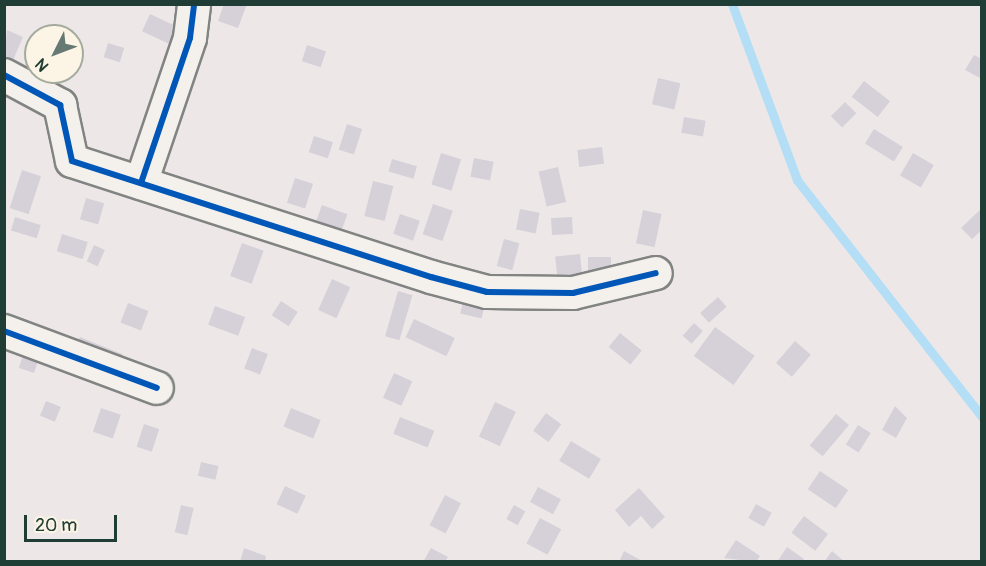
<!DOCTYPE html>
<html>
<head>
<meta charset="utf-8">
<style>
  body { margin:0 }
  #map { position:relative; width:986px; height:566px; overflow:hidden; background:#ede8e7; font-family:Pangolin,sans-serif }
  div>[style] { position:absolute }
  .stream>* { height:9px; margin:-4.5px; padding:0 4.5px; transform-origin:4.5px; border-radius:4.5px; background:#b4def6 }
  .building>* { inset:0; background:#d6d1d9; transform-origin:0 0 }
  .roads { filter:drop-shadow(2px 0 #818482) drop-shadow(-2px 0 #818482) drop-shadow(0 2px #818482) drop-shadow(0 -2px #818482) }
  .minor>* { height:32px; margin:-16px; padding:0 16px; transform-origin:16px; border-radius:16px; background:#f4f0eb }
  .cycleway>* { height:6px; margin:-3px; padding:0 3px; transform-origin:3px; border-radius:3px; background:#0057b8 }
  span { translate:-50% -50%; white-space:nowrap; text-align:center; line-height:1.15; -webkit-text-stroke:4.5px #fcf5e5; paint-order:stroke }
  .frame { position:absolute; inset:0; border:6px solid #1f3d34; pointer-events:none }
  .north { position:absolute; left:24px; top:24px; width:60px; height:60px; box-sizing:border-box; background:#fcf5e5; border:2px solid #a4ab9e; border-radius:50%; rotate:228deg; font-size:16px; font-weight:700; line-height:24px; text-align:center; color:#1f3d34 }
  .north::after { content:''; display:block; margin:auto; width:21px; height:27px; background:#677973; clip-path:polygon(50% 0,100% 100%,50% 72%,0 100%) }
  .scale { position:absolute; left:24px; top:515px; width:93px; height:27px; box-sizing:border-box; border:3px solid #1f3d34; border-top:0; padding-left:8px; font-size:18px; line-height:21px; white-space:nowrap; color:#1f3d34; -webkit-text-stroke:4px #fcf5e5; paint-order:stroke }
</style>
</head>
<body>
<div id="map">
  <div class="stream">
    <i style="left:732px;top:4px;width:188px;rotate:69.7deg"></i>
    <i style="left:797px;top:180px;width:301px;rotate:52deg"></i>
  </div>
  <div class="building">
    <i style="clip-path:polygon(224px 4px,247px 4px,238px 28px,218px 21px)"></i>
    <i style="left:150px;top:14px;width:29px;height:19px;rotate:25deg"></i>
    <i style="clip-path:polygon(7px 30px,23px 37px,11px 65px,4px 62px)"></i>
    <i style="left:108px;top:43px;width:17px;height:15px;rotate:17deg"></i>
    <i style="left:307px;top:45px;width:20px;height:17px;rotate:18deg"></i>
    <i style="clip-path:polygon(974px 55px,982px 59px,982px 79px,965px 70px)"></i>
    <i style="left:658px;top:78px;width:23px;height:27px;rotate:13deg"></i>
    <i style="left:864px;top:81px;width:33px;height:20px;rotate:38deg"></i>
    <i style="left:845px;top:102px;width:16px;height:20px;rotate:45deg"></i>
    <i style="left:684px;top:117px;width:22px;height:16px;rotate:10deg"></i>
    <i style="left:347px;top:124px;width:16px;height:27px;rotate:18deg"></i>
    <i style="left:874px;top:129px;width:34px;height:17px;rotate:32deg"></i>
    <i style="left:314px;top:136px;width:20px;height:17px;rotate:18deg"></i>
    <i style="left:602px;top:147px;width:17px;height:25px;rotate:83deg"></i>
    <i style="left:441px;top:153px;width:21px;height:33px;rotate:17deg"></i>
    <i style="left:913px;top:153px;width:24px;height:26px;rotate:30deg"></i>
    <i style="left:474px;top:158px;width:20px;height:19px;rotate:11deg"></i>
    <i style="left:392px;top:159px;width:26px;height:13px;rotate:16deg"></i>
    <i style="left:558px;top:167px;width:36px;height:20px;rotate:77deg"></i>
    <i style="left:22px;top:170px;width:20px;height:40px;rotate:18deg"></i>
    <i style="left:295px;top:178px;width:19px;height:26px;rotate:18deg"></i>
    <i style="left:373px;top:181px;width:21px;height:36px;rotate:14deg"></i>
    <i style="left:86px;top:198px;width:19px;height:22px;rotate:16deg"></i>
    <i style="left:433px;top:204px;width:21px;height:32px;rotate:19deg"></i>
    <i style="left:322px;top:205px;width:27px;height:19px;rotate:20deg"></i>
    <i style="clip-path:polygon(982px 208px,982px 230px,972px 239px,961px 228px)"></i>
    <i style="left:520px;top:209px;width:20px;height:21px;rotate:11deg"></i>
    <i style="left:643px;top:210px;width:19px;height:34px;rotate:12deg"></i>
    <i style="left:400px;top:214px;width:21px;height:21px;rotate:19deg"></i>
    <i style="left:15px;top:217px;width:27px;height:14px;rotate:17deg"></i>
    <i style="left:572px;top:217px;width:17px;height:21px;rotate:87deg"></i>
    <i style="left:62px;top:234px;width:27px;height:18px;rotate:17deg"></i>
    <i style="left:504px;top:239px;width:16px;height:28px;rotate:15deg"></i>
    <i style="left:242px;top:243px;width:23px;height:35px;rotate:20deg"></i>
    <i style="left:94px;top:245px;width:12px;height:18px;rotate:24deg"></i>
    <i style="left:580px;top:254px;width:20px;height:25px;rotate:84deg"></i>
    <i style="left:588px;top:257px;width:23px;height:16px"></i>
    <i style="left:332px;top:279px;width:20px;height:34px;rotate:24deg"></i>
    <i style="left:398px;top:291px;width:15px;height:47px;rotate:16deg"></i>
    <i style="left:464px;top:297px;width:22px;height:17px;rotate:13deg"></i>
    <i style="left:718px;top:297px;width:13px;height:24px;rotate:48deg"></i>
    <i style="left:281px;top:301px;width:20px;height:17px;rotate:33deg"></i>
    <i style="left:128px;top:303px;width:22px;height:21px;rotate:21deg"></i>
    <i style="left:215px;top:306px;width:32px;height:20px;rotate:20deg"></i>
    <i style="left:414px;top:319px;width:45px;height:20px;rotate:25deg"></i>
    <i style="left:694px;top:323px;width:12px;height:17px;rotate:42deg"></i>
    <i style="left:715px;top:327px;width:49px;height:36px;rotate:36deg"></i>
    <i style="left:620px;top:333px;width:28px;height:18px;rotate:39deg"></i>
    <i style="left:80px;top:337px;width:46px;height:17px;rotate:22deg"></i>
    <i style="left:795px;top:341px;width:21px;height:29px;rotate:41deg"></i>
    <i style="left:252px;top:348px;width:17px;height:22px;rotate:21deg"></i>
    <i style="left:25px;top:349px;width:16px;height:20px;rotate:18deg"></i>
    <i style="left:394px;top:373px;width:20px;height:27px;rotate:24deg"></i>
    <i style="left:46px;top:401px;width:16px;height:16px;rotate:22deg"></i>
    <i style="left:495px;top:402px;width:23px;height:38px;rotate:25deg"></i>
    <i style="clip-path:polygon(895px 406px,907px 418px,896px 438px,882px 430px)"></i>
    <i style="left:101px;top:408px;width:21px;height:25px;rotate:19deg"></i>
    <i style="left:291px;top:408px;width:32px;height:20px;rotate:22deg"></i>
    <i style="left:546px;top:413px;width:19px;height:22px;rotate:36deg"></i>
    <i style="left:836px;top:414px;width:17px;height:41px;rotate:40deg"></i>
    <i style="left:400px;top:417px;width:37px;height:18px;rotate:22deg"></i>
    <i style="left:144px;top:424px;width:16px;height:24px;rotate:18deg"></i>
    <i style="left:858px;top:425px;width:15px;height:23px;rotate:32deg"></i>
    <i style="left:571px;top:441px;width:35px;height:23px;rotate:31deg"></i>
    <i style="left:201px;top:462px;width:18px;height:14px;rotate:13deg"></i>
    <i style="left:820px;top:471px;width:34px;height:22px;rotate:34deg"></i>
    <i style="left:285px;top:486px;width:23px;height:20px;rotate:25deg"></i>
    <i style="left:538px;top:487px;width:26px;height:17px;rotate:28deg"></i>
    <i style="clip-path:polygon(639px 488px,665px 517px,652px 529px,641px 516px,629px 527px,615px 510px)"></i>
    <i style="left:445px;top:495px;width:18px;height:34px;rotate:27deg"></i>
    <i style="left:756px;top:504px;width:18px;height:16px;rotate:29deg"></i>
    <i style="left:181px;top:505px;width:13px;height:28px;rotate:13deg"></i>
    <i style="left:514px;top:505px;width:13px;height:16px;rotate:29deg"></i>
    <i style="left:804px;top:516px;width:30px;height:21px;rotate:37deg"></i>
    <i style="left:540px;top:518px;width:24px;height:29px;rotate:28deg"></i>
    <i style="clip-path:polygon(736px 540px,760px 556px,756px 562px,724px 558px)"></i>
    <i style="clip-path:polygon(787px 547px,804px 559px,803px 562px,777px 562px)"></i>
    <i style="clip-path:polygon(244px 548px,266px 556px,265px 562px,240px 562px)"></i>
    <i style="clip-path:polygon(431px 548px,448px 557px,445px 562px,423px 562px)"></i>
    <i style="clip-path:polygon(624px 551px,644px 562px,619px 562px)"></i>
    <i style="clip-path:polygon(832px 551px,845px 562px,824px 562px)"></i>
  </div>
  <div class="roads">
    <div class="minor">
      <i style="left:4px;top:75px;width:64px;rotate:28.2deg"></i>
      <i style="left:60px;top:105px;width:57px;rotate:77.9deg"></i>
      <i style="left:72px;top:161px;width:377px;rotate:17.9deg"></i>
      <i style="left:431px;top:277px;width:58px;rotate:15deg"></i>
      <i style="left:487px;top:292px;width:86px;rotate:0.7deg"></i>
      <i style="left:573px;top:293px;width:85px;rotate:-13.5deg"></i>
      <i style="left:141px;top:183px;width:153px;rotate:-71.3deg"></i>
      <i style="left:190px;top:38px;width:34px;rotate:-83deg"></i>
      <i style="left:4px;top:331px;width:163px;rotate:20.4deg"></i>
    </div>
  </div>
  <div class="cycleway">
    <i style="left:4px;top:75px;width:64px;rotate:28.2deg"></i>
    <i style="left:60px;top:105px;width:57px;rotate:77.9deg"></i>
    <i style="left:72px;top:161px;width:377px;rotate:17.9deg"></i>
    <i style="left:431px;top:277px;width:58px;rotate:15deg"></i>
    <i style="left:487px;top:292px;width:86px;rotate:0.7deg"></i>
    <i style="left:573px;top:293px;width:85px;rotate:-13.5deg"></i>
    <i style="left:141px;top:183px;width:153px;rotate:-71.3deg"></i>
    <i style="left:190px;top:38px;width:34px;rotate:-83deg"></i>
    <i style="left:4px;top:331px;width:163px;rotate:20.4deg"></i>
  </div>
  <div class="frame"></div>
  <div class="north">N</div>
  <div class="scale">20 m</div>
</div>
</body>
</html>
